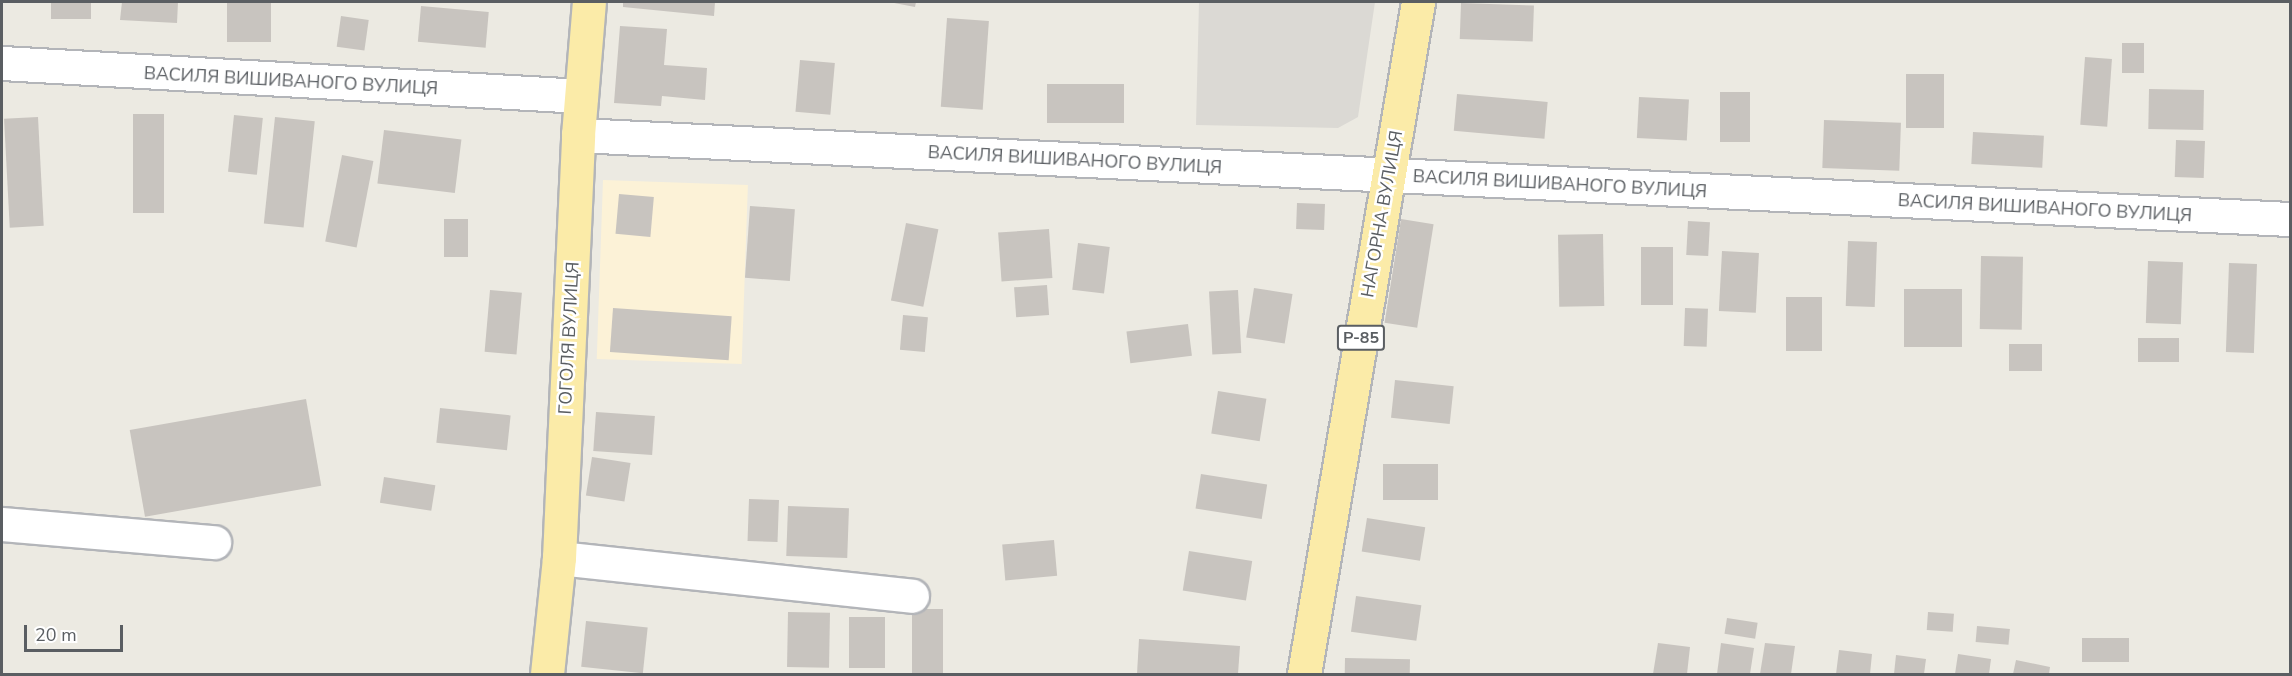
<!DOCTYPE html>
<html>
<head>
<meta charset="utf-8">
<style>
  body { margin:0 }
  #map { position:relative; width:2292px; height:676px; overflow:hidden; background:#eceae2; font-family:"Nunito Sans",sans-serif }
  div>[style] { position:absolute }
  .commercial>* { inset:0; background:#fcf2d7; transform-origin:0 0 }
  .industrial>* { inset:0; background:#dbd9d4 }
  .building>* { inset:0; background:#c8c4bf; transform-origin:0 0 }
  .roads { filter:drop-shadow(2px 0 #b3b5b9) drop-shadow(-2px 0 #b3b5b9) drop-shadow(0 2px #b3b5b9) drop-shadow(0 -2px #b3b5b9) }
  .minor>* { height:33px; margin:-16.5px; padding:0 16.5px; transform-origin:16.5px; border-radius:16.5px; background:#fff }
  .major>* { height:33px; margin:-16.5px; padding:0 16.5px; transform-origin:16.5px; border-radius:16.5px; background:#fbeba8 }
  span { translate:-50% -50%; white-space:nowrap; text-align:center; line-height:1.15; -webkit-text-stroke:5px #fff; paint-order:stroke }
  .shield-label span { padding:2px 4px; background:#fff; border:2px solid; border-radius:4px; -webkit-text-stroke-width:0 }
  .shield-label { font-size:16px; color:#5a5e62; font-weight:700 }
  .street-label { font-size:18px; color:#5a5e62 }
  .frame { position:absolute; inset:0; border:3px solid #5a5e62; pointer-events:none }
  .scale { position:absolute; left:24px; top:625px; width:99px; height:27px; box-sizing:border-box; border:3px solid #5a5e62; border-top:0; padding-left:8px; font-size:18px; line-height:21px; white-space:nowrap; color:#5a5e62; -webkit-text-stroke:4px #fff; paint-order:stroke }
</style>
</head>
<body>
<div id="map">
  <div class="commercial">
    <i style="left:603px;top:180px;width:145px;height:179px;rotate:2deg"></i>
  </div>
  <div class="industrial">
    <i style="clip-path:polygon(1199px 2px,1375px 2px,1358px 117px,1338px 128px,1196px 125px)"></i>
  </div>
  <div class="building">
    <i style="left:51px;top:2px;width:40px;height:17px"></i>
    <i style="clip-path:polygon(122px 2px,178px 2px,177px 23px,120px 20px)"></i>
    <i style="left:227px;top:2px;width:44px;height:40px"></i>
    <i style="clip-path:polygon(623px 2px,715px 2px,714px 16px,623px 7px)"></i>
    <i style="clip-path:polygon(889px 2px,916px 2px,915px 7px)"></i>
    <i style="left:1461px;top:3px;width:73px;height:36px;rotate:2deg"></i>
    <i style="left:421px;top:6px;width:68px;height:36px;rotate:5deg"></i>
    <i style="left:341px;top:16px;width:28px;height:31px;rotate:8deg"></i>
    <i style="left:947px;top:18px;width:42px;height:89px;rotate:4deg"></i>
    <i style="clip-path:polygon(620px 26px,667px 29px,664px 65px,707px 68px,705px 100px,662px 96px,661px 106px,614px 103px)"></i>
    <i style="left:2122px;top:43px;width:22px;height:30px"></i>
    <i style="left:2085px;top:57px;width:27px;height:68px;rotate:4deg"></i>
    <i style="left:800px;top:60px;width:35px;height:52px;rotate:5deg"></i>
    <i style="left:1906px;top:74px;width:38px;height:54px"></i>
    <i style="left:1047px;top:84px;width:77px;height:39px"></i>
    <i style="left:2149px;top:89px;width:55px;height:40px;rotate:1deg"></i>
    <i style="left:1750px;top:92px;width:50px;height:30px;rotate:90deg"></i>
    <i style="left:1457px;top:94px;width:91px;height:37px;rotate:5deg"></i>
    <i style="left:1639px;top:97px;width:50px;height:41px;rotate:3deg"></i>
    <i style="left:133px;top:114px;width:31px;height:99px"></i>
    <i style="left:234px;top:115px;width:29px;height:57px;rotate:6deg"></i>
    <i style="left:38px;top:117px;width:109px;height:34px;rotate:87deg"></i>
    <i style="left:275px;top:117px;width:40px;height:107px;rotate:6deg"></i>
    <i style="left:1824px;top:120px;width:77px;height:48px;rotate:2deg"></i>
    <i style="left:384px;top:130px;width:78px;height:54px;rotate:7deg"></i>
    <i style="left:1973px;top:132px;width:71px;height:32px;rotate:3deg"></i>
    <i style="left:2176px;top:140px;width:29px;height:37px;rotate:2deg"></i>
    <i style="left:342px;top:155px;width:32px;height:88px;rotate:11deg"></i>
    <i style="left:619px;top:194px;width:35px;height:40px;rotate:5deg"></i>
    <i style="left:1297px;top:203px;width:28px;height:26px;rotate:2deg"></i>
    <i style="left:750px;top:206px;width:45px;height:72px;rotate:4deg"></i>
    <i style="left:444px;top:219px;width:24px;height:38px"></i>
    <i style="left:1401px;top:219px;width:33px;height:105px;rotate:9deg"></i>
    <i style="left:1688px;top:221px;width:22px;height:34px;rotate:3deg"></i>
    <i style="left:906px;top:223px;width:33px;height:79px;rotate:11deg"></i>
    <i style="left:1049px;top:229px;width:49px;height:51px;rotate:86deg"></i>
    <i style="left:1603px;top:234px;width:72px;height:45px;rotate:89deg"></i>
    <i style="left:1848px;top:241px;width:29px;height:65px;rotate:2deg"></i>
    <i style="left:1078px;top:243px;width:32px;height:47px;rotate:7deg"></i>
    <i style="left:1641px;top:247px;width:32px;height:58px"></i>
    <i style="left:1722px;top:251px;width:37px;height:60px;rotate:3deg"></i>
    <i style="left:1981px;top:256px;width:42px;height:73px;rotate:1deg"></i>
    <i style="left:2148px;top:261px;width:35px;height:62px;rotate:2deg"></i>
    <i style="left:2229px;top:263px;width:28px;height:89px;rotate:2deg"></i>
    <i style="left:1047px;top:285px;width:30px;height:33px;rotate:86deg"></i>
    <i style="left:1254px;top:288px;width:39px;height:50px;rotate:9deg"></i>
    <i style="left:1904px;top:289px;width:58px;height:58px"></i>
    <i style="left:490px;top:290px;width:32px;height:62px;rotate:5deg"></i>
    <i style="left:1238px;top:290px;width:63px;height:29px;rotate:87deg"></i>
    <i style="left:1786px;top:297px;width:36px;height:54px"></i>
    <i style="left:613px;top:308px;width:119px;height:44px;rotate:4deg"></i>
    <i style="left:1685px;top:308px;width:23px;height:38px;rotate:2deg"></i>
    <i style="left:903px;top:315px;width:25px;height:35px;rotate:5deg"></i>
    <i style="left:1188px;top:324px;width:32px;height:62px;rotate:83deg"></i>
    <i style="left:2138px;top:338px;width:41px;height:24px"></i>
    <i style="left:2009px;top:344px;width:33px;height:27px"></i>
    <i style="left:1395px;top:380px;width:59px;height:38px;rotate:6deg"></i>
    <i style="left:1218px;top:391px;width:49px;height:43px;rotate:9deg"></i>
    <i style="left:306px;top:399px;width:88px;height:179px;rotate:80deg"></i>
    <i style="left:440px;top:408px;width:71px;height:35px;rotate:6deg"></i>
    <i style="left:596px;top:412px;width:59px;height:39px;rotate:4deg"></i>
    <i style="left:592px;top:457px;width:39px;height:39px;rotate:9deg"></i>
    <i style="left:1383px;top:464px;width:55px;height:36px"></i>
    <i style="left:1201px;top:474px;width:67px;height:35px;rotate:9deg"></i>
    <i style="left:384px;top:477px;width:52px;height:26px;rotate:9deg"></i>
    <i style="left:749px;top:499px;width:30px;height:42px;rotate:2deg"></i>
    <i style="left:788px;top:506px;width:61px;height:50px;rotate:2deg"></i>
    <i style="left:1367px;top:518px;width:59px;height:34px;rotate:9deg"></i>
    <i style="left:1054px;top:540px;width:36px;height:52px;rotate:85deg"></i>
    <i style="left:1189px;top:551px;width:64px;height:40px;rotate:9deg"></i>
    <i style="left:1356px;top:596px;width:66px;height:36px;rotate:8deg"></i>
    <i style="left:912px;top:609px;width:31px;height:65px"></i>
    <i style="left:788px;top:612px;width:42px;height:55px;rotate:1deg"></i>
    <i style="left:1928px;top:612px;width:26px;height:18px;rotate:4deg"></i>
    <i style="left:849px;top:617px;width:36px;height:51px"></i>
    <i style="left:1727px;top:618px;width:31px;height:16px;rotate:9deg"></i>
    <i style="left:586px;top:621px;width:62px;height:46px;rotate:6deg"></i>
    <i style="left:1977px;top:626px;width:33px;height:16px;rotate:5deg"></i>
    <i style="left:2082px;top:638px;width:47px;height:24px"></i>
    <i style="clip-path:polygon(1139px 639px,1240px 646px,1238px 674px,1137px 674px)"></i>
    <i style="clip-path:polygon(1658px 643px,1690px 647px,1687px 674px,1653px 674px)"></i>
    <i style="clip-path:polygon(1721px 643px,1754px 648px,1750px 674px,1717px 674px)"></i>
    <i style="clip-path:polygon(1765px 643px,1795px 646px,1791px 674px,1760px 674px)"></i>
    <i style="clip-path:polygon(1839px 650px,1872px 654px,1870px 674px,1836px 674px)"></i>
    <i style="clip-path:polygon(1958px 654px,1991px 659px,1989px 674px,1955px 674px)"></i>
    <i style="clip-path:polygon(1896px 655px,1926px 659px,1924px 674px,1894px 674px)"></i>
    <i style="left:1345px;top:658px;width:65px;height:16px;rotate:1deg"></i>
    <i style="clip-path:polygon(2016px 660px,2050px 667px,2049px 674px,2013px 674px)"></i>
  </div>
  <div class="roads">
    <div class="minor">
      <i style="left:2px;top:63px;width:580px;rotate:3.26deg"></i>
      <i style="left:578px;top:135px;width:1714px;rotate:2.81deg"></i>
      <i style="left:2px;top:524px;width:213px;rotate:4.9deg"></i>
      <i style="left:559px;top:558px;width:355px;rotate:6.1deg"></i>
    </div>
    <div class="major">
      <i style="left:547px;top:674px;width:117px;rotate:-84.1deg"></i>
      <i style="left:559px;top:558px;width:423px;rotate:-87.4deg"></i>
      <i style="left:578px;top:135px;width:133px;rotate:-85.3deg"></i>
      <i style="left:1304px;top:674px;width:682px;rotate:-80.37deg"></i>
    </div>
  </div>
  <div class="shield-label">
    <span style="left:1361px;top:338px">Р-85</span>
  </div>
  <div class="street-label">
    <span style="left:291px;top:81px;rotate:3deg">ВАСИЛЯ ВИШИВАНОГО ВУЛИЦЯ</span>
    <span style="left:1075px;top:160px;rotate:3deg">ВАСИЛЯ ВИШИВАНОГО ВУЛИЦЯ</span>
    <span style="left:1560px;top:184px;rotate:3deg">ВАСИЛЯ ВИШИВАНОГО ВУЛИЦЯ</span>
    <span style="left:2045px;top:208px;rotate:3deg">ВАСИЛЯ ВИШИВАНОГО ВУЛИЦЯ</span>
    <span style="left:1382px;top:214px;rotate:-80deg">НАГОРНА ВУЛИЦЯ</span>
    <span style="left:569px;top:338px;rotate:-87deg">ГОГОЛЯ ВУЛИЦЯ</span>
  </div>
  <div class="frame"></div>
  <div class="scale">20 m</div>
</div>
</body>
</html>
